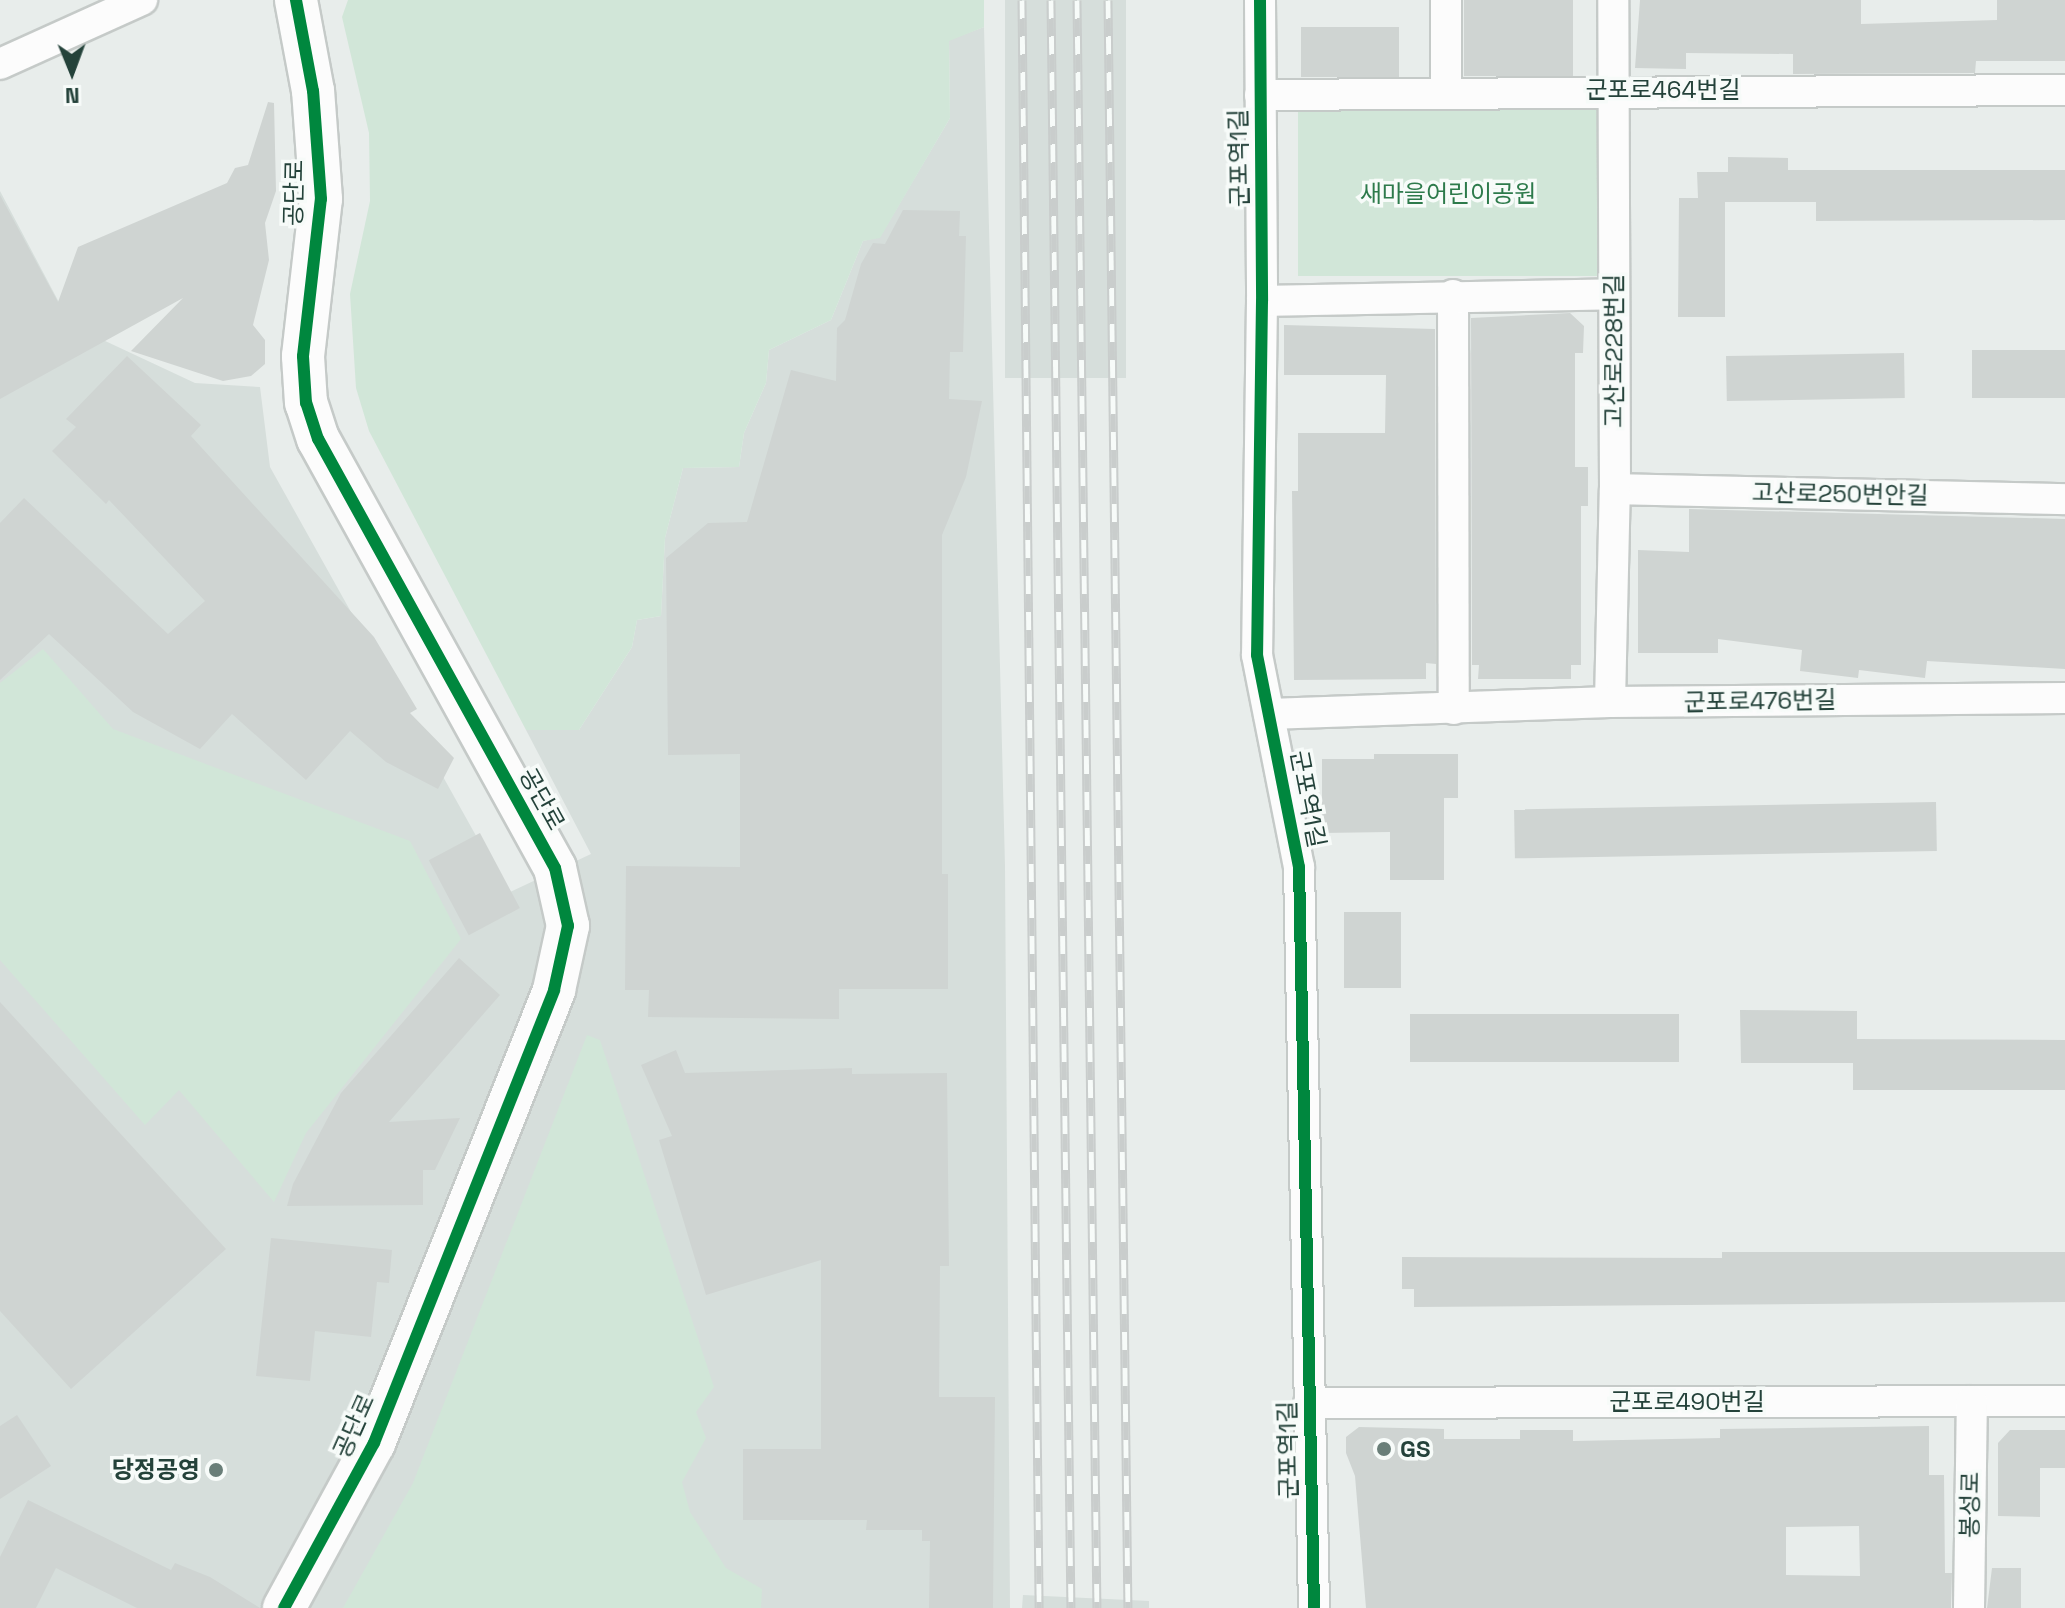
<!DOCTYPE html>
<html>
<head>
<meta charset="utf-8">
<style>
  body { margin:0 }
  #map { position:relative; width:2065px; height:1608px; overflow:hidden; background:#e8edeb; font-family:"Space Grotesk","Noto Sans KR",sans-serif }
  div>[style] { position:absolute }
  .built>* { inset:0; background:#d6dedb; transform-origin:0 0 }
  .green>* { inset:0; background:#d1e6d8; transform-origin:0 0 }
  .building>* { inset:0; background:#cfd4d2; transform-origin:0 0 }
  .roads { filter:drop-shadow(2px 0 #c5cac8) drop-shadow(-2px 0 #c5cac8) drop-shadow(0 2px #c5cac8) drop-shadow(0 -2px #c5cac8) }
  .street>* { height:30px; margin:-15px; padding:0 15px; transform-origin:15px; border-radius:15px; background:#fcfcfc }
  .secondary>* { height:42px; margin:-21px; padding:0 21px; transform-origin:21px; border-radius:21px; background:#fcfcfc }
  .rail>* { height:9px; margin-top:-4.5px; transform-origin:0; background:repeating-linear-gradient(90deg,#f7fbf9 0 18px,#c9cdcc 0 36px); box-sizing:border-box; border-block:2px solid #c9cdcc }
  .cycleway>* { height:12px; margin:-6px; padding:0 6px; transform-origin:6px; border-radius:6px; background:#00873e }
  .dots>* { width:22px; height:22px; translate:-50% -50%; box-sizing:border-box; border:4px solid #f7fbf9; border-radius:50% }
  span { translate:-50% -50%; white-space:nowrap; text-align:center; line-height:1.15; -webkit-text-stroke:7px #f7fbf9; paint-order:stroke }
  .street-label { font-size:24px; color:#24423a }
  .park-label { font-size:24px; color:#2d7a4b }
  .poi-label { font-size:24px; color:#24423a; font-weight:700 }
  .left { translate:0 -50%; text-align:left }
  .right { translate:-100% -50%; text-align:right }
  .north { position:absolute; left:32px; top:32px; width:80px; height:80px; -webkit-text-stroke:6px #f7fbf9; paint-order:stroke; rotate:179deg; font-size:22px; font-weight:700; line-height:32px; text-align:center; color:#24423a }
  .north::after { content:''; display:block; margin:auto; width:28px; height:36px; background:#24423a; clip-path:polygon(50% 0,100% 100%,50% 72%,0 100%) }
</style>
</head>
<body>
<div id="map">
  <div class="built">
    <i style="left:1005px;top:0;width:121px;height:378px"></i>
    <i style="clip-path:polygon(984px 27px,1005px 866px,1010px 1608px,0 1608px,0 191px,71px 325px,195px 383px,260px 387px,270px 467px,508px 893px,591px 854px,526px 730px,579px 730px,632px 647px,637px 620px,661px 616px,665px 538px,683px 468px,739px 467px,744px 433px,766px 383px,769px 350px,831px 320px,863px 241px,880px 237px,950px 118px,949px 40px)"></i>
    <i style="clip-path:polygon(1023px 1595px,1149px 1601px,1149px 1608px,1022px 1608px)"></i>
  </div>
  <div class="green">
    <i style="clip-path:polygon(348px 0,984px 0,984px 27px,949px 41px,950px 118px,880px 238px,863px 241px,831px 320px,769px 350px,766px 383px,744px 433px,739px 467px,683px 468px,665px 538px,661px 616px,637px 620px,632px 647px,579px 730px,526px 730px,369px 431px,356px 388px,350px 294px,370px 201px,369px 133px,342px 17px)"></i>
    <i style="left:1298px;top:110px;width:301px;height:166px"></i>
    <i style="clip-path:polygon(43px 649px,113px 729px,410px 841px,461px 939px,306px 1133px,274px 1202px,179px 1090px,145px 1125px,0 960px,0 683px)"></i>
    <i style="clip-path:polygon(587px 1035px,600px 1040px,714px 1387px,696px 1412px,706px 1438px,682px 1482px,690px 1512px,726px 1568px,762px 1589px,761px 1608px,343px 1608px,413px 1483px)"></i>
  </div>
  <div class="building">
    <i style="left:1464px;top:0;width:109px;height:76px"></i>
    <i style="clip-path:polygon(1640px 0,1861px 0,1861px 24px,1997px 20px,1997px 0,2065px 0,2065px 61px,1976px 61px,1975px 73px,1793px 74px,1793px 54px,1686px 53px,1686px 69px,1635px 68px)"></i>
    <i style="left:1301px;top:27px;width:98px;height:50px"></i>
    <i style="clip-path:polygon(268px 102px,274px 103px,276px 191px,265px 223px,269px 260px,253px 325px,265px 340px,265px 364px,251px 376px,223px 381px,131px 351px,183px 298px,0 399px,0 195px,58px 302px,78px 247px,227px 183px,235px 168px,248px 165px)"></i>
    <i style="clip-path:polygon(1728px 157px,1788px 158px,1788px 170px,2065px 170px,2065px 220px,1816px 221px,1816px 202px,1725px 202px,1725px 317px,1678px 317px,1679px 198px,1698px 198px,1697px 172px,1728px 172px)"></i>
    <i style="clip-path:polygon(903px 210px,960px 211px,959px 236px,966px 236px,963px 352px,950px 352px,949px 399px,982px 401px,966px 477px,942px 535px,942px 874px,948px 874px,948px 989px,839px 989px,839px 1019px,648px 1017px,649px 990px,625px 990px,626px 866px,740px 867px,740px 754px,668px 755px,666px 558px,708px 523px,747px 522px,791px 370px,836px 381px,837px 328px,845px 320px,861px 264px,873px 243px,885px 244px)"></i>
    <i style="clip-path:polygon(1570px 313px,1584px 326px,1583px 353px,1575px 353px,1575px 467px,1588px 467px,1588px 506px,1581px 506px,1581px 665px,1571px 665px,1571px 679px,1478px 679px,1479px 665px,1472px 665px,1471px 318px)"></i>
    <i style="clip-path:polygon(1284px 325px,1435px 329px,1436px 664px,1426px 663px,1426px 679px,1294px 680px,1292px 491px,1298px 491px,1298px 433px,1385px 433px,1386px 375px,1284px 375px)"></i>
    <i style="left:2065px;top:350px;width:48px;height:93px;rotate:90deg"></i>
    <i style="left:1904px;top:353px;width:45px;height:178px;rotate:89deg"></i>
    <i style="clip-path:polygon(127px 356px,201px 425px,191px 436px,374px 637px,417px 709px,410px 713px,454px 758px,438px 789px,386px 762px,350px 731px,306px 780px,232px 714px,200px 749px,133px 712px,49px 634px,0 680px,0 523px,24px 498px,168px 634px,205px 601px,109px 500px,106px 504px,52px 451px,76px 427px,66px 419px)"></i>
    <i style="clip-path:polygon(1689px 509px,2065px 519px,2065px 669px,1927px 661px,1925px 678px,1859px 670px,1858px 678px,1800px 671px,1802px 650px,1718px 639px,1718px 653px,1638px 653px,1638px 550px,1689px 552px)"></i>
    <i style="clip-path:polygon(1374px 754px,1458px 754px,1458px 798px,1444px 798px,1444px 880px,1390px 880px,1390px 832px,1322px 833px,1322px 759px,1374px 759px)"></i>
    <i style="left:1936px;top:802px;width:49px;height:422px;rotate:89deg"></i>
    <i style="left:480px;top:833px;width:85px;height:58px;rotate:62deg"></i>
    <i style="left:1344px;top:912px;width:57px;height:76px"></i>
    <i style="clip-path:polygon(459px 958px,500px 995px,389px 1122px,460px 1118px,435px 1170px,423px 1170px,423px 1205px,287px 1206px,293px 1184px,341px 1093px)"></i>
    <i style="clip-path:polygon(0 1002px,226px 1249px,71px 1389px,0 1311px)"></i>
    <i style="clip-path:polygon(1740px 1010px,1857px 1011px,1857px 1039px,2065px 1040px,2065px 1090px,1853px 1090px,1853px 1063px,1741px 1063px)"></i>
    <i style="left:1410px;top:1014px;width:269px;height:48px"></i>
    <i style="clip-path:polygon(676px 1050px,685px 1073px,852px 1068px,852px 1074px,947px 1073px,949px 1266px,940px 1266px,939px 1397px,995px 1397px,993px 1608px,929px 1608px,930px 1541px,922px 1541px,922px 1530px,866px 1530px,867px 1520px,743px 1520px,743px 1449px,821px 1449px,821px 1260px,706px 1295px,659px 1140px,672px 1136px,641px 1065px)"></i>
    <i style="clip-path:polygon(271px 1238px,392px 1250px,389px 1283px,377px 1282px,371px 1337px,315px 1331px,310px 1381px,256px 1376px)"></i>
    <i style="clip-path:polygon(1722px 1252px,2065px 1252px,2065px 1302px,1414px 1307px,1414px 1289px,1402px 1289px,1402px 1257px,1722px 1258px)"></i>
    <i style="clip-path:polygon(17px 1415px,51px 1466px,0 1499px,0 1426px)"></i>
    <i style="clip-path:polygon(evenodd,1929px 1426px,1929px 1475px,1944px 1475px,1945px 1573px,1952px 1573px,1951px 1608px,1366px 1608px,1355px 1476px,1346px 1453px,1346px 1437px,1359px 1427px,1444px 1429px,1444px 1439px,1520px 1439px,1520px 1430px,1573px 1430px,1573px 1441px,1720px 1438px,1720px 1429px,1929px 1426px,1859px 1526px,1860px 1576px,1786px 1575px,1786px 1527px,1859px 1526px)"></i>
    <i style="clip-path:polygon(2010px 1430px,2065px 1430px,2065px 1468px,2040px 1468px,2040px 1517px,1998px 1516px,1998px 1443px)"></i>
    <i style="clip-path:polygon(28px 1500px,171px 1570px,175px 1563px,210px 1577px,260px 1608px,137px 1608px,56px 1568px,36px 1608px,0 1608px,0 1557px)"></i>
    <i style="clip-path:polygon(1992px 1568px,2021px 1568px,2021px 1608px,1987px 1608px)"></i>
  </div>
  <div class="roads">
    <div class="street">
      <i style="left:1260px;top:0;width:301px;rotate:89.6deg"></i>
      <i style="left:1262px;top:301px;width:354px;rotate:90.8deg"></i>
      <i style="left:1257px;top:655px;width:216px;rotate:78.8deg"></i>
      <i style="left:1299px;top:867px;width:741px;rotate:88.84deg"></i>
      <i style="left:1446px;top:0;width:90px;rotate:90deg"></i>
      <i style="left:0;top:64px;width:156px;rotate:-24.3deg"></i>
      <i style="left:1260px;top:95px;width:805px;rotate:-0.36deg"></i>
      <i style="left:1453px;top:295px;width:414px;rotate:89.9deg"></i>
      <i style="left:1262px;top:301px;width:352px;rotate:-1.1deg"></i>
      <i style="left:1615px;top:489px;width:450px;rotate:1.3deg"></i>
      <i style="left:1610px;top:702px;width:213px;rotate:-88.7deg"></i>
      <i style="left:1615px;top:489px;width:489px;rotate:-90.2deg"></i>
      <i style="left:1269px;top:714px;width:341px;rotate:-2deg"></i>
      <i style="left:1610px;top:702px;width:455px;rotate:-0.5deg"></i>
      <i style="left:1309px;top:1403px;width:756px;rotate:-0.15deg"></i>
      <i style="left:1969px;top:1608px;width:207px;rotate:-89.2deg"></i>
    </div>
    <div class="secondary">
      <i style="left:284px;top:1608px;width:188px;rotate:-61.4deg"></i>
      <i style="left:374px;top:1443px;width:487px;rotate:-68.3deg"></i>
      <i style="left:554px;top:990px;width:66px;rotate:-77.7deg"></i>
      <i style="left:568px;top:926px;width:59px;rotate:-102.6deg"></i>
      <i style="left:555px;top:868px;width:490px;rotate:-118.9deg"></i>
      <i style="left:318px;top:439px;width:38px;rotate:-108deg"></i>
      <i style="left:306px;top:403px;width:47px;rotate:-93.7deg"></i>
      <i style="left:303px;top:356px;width:158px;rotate:-83.5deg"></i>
      <i style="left:321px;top:199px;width:108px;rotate:-94.2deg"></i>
      <i style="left:313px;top:91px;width:93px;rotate:-100.6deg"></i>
    </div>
  </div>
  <div class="rail">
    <i style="left:1022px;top:0;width:1608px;rotate:89.39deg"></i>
    <i style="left:1051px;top:0;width:1608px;rotate:89.29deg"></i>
    <i style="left:1077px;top:0;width:1608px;rotate:89.29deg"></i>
    <i style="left:1108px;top:0;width:1608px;rotate:89.29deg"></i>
  </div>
  <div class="cycleway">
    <i style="left:1260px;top:0;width:301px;rotate:89.6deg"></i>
    <i style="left:1262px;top:301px;width:354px;rotate:90.8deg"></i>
    <i style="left:1257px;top:655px;width:216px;rotate:78.8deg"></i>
    <i style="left:1299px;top:867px;width:741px;rotate:88.84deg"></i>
    <i style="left:284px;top:1608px;width:188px;rotate:-61.4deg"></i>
    <i style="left:374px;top:1443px;width:487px;rotate:-68.3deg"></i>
    <i style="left:554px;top:990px;width:66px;rotate:-77.7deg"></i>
    <i style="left:568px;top:926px;width:59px;rotate:-102.6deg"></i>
    <i style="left:555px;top:868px;width:490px;rotate:-118.9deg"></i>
    <i style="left:318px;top:439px;width:38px;rotate:-108deg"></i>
    <i style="left:306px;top:403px;width:47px;rotate:-93.7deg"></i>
    <i style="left:303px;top:356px;width:158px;rotate:-83.5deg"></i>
    <i style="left:321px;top:199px;width:108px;rotate:-94.2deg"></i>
    <i style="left:313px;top:91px;width:93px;rotate:-100.6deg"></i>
  </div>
  <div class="dots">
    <i style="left:1384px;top:1449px;background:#697e78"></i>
    <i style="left:216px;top:1470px;background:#697e78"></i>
  </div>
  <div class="street-label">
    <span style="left:1663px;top:90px">군포로464번길</span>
    <span style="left:1239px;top:158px;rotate:-91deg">군포역1길</span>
    <span style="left:294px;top:193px;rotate:-89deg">공단로</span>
    <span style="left:1614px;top:351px;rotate:-90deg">고산로228번길</span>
    <span style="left:1840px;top:494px;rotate:1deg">고산로250번안길</span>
    <span style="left:1760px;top:701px;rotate:-1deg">군포로476번길</span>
    <span style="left:542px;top:799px;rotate:61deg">공단로</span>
    <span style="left:1308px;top:799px;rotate:79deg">군포역1길</span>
    <span style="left:1687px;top:1402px">군포로490번길</span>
    <span style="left:354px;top:1426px;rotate:-66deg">공단로</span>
    <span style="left:1288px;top:1450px;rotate:-91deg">군포역1길</span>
    <span style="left:1970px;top:1505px;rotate:-89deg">봉성로</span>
  </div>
  <div class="park-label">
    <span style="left:1448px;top:194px">새마을어린이공원</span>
  </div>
  <div class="poi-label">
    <span class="left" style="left:1400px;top:1449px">GS</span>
    <span class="right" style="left:200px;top:1470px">당정공영</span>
  </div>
  <div class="north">N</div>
</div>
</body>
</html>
